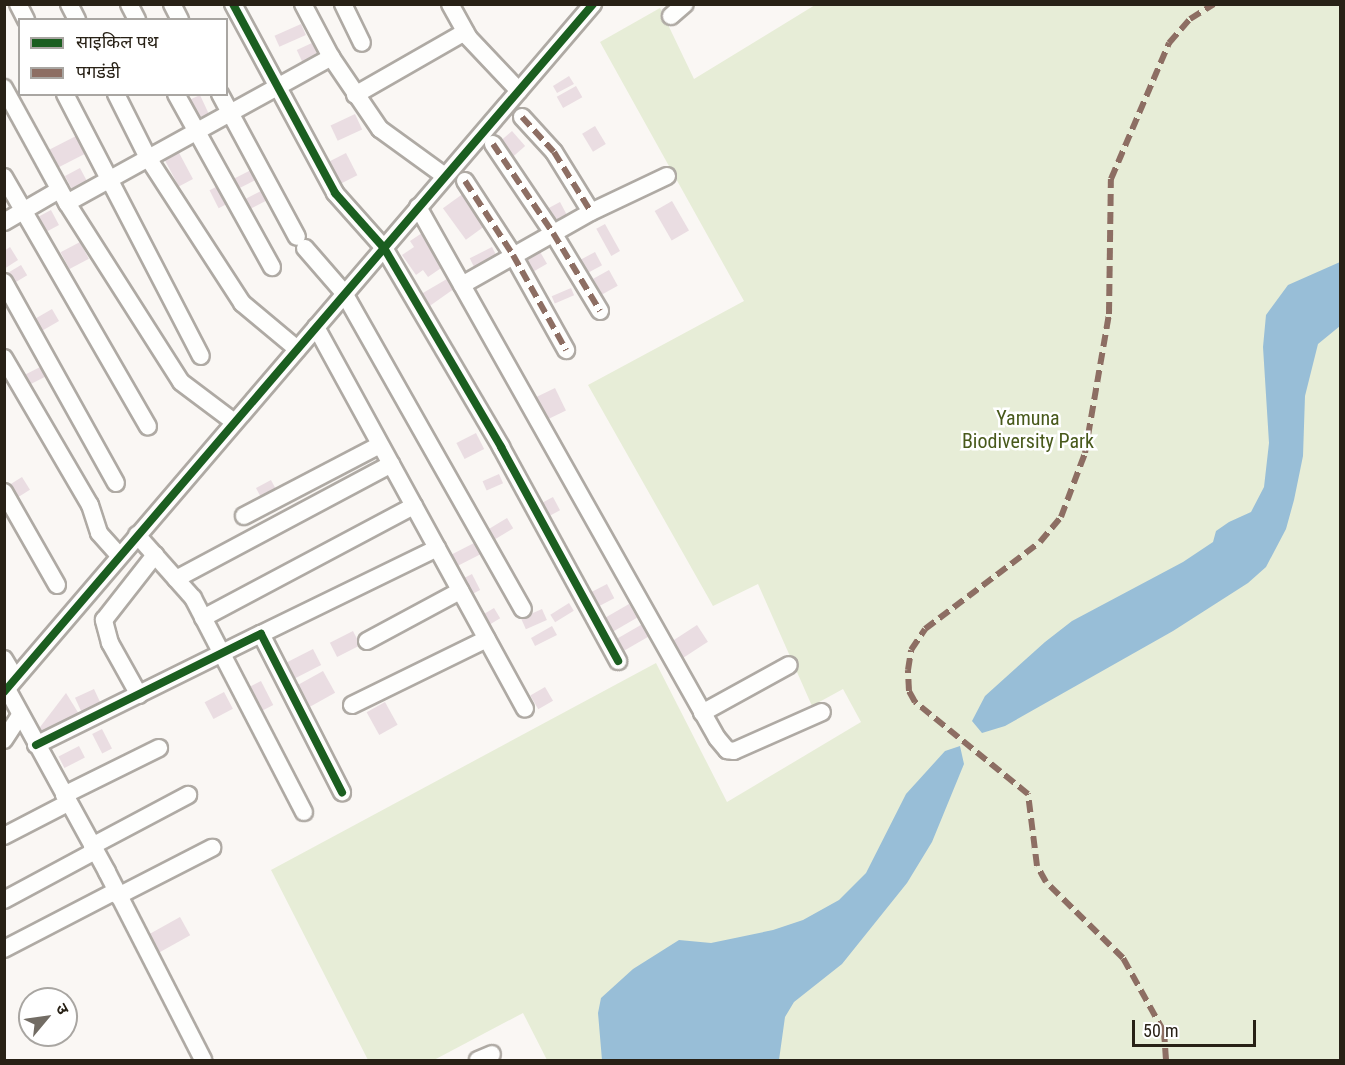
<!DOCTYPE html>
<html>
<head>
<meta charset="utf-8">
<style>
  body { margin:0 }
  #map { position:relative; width:1345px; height:1065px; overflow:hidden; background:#faf7f4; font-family:"Roboto Condensed","Noto Sans Devanagari",sans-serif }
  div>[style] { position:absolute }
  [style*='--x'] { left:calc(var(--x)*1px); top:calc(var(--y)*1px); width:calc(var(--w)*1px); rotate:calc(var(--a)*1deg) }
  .green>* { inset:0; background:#e7edd7 }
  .water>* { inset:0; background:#98bed7 }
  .building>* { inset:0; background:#eadde2; transform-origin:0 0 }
  .roads { filter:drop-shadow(2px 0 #afaaa4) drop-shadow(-2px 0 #afaaa4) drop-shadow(0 2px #afaaa4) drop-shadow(0 -2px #afaaa4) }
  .minor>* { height:16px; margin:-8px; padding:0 8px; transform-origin:8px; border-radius:8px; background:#fefefd }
  .quiet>* { height:6px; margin-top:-3px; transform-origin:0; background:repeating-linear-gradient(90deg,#8d6e63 0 12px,transparent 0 18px) }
  .cycleway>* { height:8px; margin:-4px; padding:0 4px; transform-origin:4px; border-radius:4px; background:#1b5e20 }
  span { translate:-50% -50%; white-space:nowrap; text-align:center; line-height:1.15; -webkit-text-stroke:5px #fff; paint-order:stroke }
  .park-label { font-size:20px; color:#48591b }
  .frame { position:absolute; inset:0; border:6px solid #282116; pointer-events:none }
  .legend { position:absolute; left:18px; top:18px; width:210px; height:78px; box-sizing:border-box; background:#fff; border:2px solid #a9a6a2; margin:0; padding:8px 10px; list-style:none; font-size:18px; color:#282116 }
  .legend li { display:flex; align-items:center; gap:12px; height:30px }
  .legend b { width:30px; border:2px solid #a9a6a2 }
  .north { position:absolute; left:18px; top:987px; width:60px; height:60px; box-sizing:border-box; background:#fff; border:2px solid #a9a6a2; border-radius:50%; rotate:61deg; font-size:16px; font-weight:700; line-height:24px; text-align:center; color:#282116 }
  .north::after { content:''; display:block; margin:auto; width:21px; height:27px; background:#726c64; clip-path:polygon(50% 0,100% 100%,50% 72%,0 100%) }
  .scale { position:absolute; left:1132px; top:1020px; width:124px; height:27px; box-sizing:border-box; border:3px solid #282116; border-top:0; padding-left:8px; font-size:18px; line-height:21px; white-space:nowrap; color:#282116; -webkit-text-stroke:4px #fff; paint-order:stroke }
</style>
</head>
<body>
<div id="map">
  <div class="green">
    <div style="clip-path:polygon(815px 5px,1340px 5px,1340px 1060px,547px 1060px,523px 1013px,434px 1060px,368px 1060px,271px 870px,656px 663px,727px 802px,861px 722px,843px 689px,812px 706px,758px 584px,713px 606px,588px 385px,744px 301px,600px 42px,660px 8px,694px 79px)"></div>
  </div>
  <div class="water">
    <div style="clip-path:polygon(1340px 262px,1340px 326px,1318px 344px,1305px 396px,1303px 456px,1294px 500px,1286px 529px,1266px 567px,1248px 583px,1173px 631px,1005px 726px,982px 733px,972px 721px,985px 696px,1045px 642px,1072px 621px,1183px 562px,1213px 542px,1216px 531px,1229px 522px,1251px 512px,1264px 487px,1269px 443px,1263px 347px,1266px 315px,1288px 285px)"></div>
    <div style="clip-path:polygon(960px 746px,964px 764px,932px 842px,907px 883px,842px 964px,794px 1002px,785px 1017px,779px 1060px,602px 1060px,598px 1013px,601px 998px,633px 969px,679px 940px,711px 943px,773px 930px,803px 920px,839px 900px,866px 873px,906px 794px,945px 751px)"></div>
  </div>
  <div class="building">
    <div style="left:301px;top:24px;width:12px;height:29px;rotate:66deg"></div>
    <div style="left:314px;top:42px;width:19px;height:19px;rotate:65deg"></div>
    <div style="clip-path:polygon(569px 76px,574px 84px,557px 93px,553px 86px)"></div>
    <div style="left:576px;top:86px;width:13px;height:22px;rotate:61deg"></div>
    <div style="left:200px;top:95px;width:21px;height:15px;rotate:65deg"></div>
    <div style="left:355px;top:114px;width:17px;height:27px;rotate:65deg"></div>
    <div style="left:595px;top:126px;width:21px;height:15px;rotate:59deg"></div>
    <div style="left:512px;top:131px;width:20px;height:18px;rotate:49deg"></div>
    <div style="left:76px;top:136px;width:20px;height:34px;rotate:63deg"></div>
    <div style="left:177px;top:149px;width:34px;height:16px;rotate:62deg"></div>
    <div style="left:346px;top:153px;width:25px;height:26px;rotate:63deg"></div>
    <div style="left:80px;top:168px;width:17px;height:17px;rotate:62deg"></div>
    <div style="left:251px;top:170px;width:11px;height:21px;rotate:63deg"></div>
    <div style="left:222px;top:184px;width:20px;height:14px;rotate:63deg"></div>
    <div style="left:263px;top:190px;width:11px;height:22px;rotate:63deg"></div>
    <div style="left:464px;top:193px;width:39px;height:26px;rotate:54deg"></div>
    <div style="left:672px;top:201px;width:34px;height:20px;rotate:60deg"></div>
    <div style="left:560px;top:202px;width:19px;height:18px;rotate:62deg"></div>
    <div style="left:51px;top:210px;width:17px;height:17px;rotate:62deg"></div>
    <div style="left:605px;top:224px;width:31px;height:10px;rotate:61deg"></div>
    <div style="clip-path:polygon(425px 231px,447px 264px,428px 277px,423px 270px,416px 275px,402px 255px,414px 247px,410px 241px)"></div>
    <div style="left:80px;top:242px;width:19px;height:22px;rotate:62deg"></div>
    <div style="clip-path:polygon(10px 247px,18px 260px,4px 269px,4px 251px)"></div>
    <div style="left:492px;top:247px;width:11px;height:25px;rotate:63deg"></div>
    <div style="left:539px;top:250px;width:16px;height:15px;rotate:60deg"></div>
    <div style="left:595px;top:252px;width:15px;height:18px;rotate:62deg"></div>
    <div style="left:21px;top:265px;width:12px;height:17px;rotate:59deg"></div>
    <div style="left:609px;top:270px;width:18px;height:18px;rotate:61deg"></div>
    <div style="clip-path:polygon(452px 276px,458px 286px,424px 310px,416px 297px)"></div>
    <div style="left:571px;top:288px;width:8px;height:21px;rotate:67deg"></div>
    <div style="left:52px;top:309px;width:14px;height:20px;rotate:60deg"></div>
    <div style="left:48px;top:363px;width:11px;height:32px;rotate:63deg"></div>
    <div style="left:555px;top:388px;width:25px;height:23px;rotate:64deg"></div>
    <div style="left:476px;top:433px;width:18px;height:22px;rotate:63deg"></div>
    <div style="left:499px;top:474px;width:10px;height:18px;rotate:66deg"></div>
    <div style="left:22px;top:477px;width:15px;height:17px;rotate:58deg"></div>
    <div style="left:271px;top:480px;width:15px;height:17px;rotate:62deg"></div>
    <div style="left:553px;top:497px;width:15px;height:18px;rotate:62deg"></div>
    <div style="left:507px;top:518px;width:12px;height:26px;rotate:59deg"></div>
    <div style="left:476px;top:542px;width:13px;height:34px;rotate:63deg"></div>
    <div style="left:472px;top:574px;width:18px;height:17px;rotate:63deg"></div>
    <div style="left:607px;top:584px;width:16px;height:19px;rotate:63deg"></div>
    <div style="left:569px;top:603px;width:9px;height:22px;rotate:58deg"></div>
    <div style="left:629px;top:604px;width:16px;height:32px;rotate:60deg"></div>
    <div style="left:494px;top:608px;width:12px;height:19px;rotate:59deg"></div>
    <div style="left:542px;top:609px;width:12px;height:23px;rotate:66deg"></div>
    <div style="left:646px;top:622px;width:14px;height:38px;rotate:60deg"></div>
    <div style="left:697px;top:625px;width:20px;height:38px;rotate:57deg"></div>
    <div style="clip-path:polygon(552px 626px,557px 635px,535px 646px,531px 638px)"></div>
    <div style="left:353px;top:631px;width:16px;height:26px;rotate:63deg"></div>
    <div style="left:313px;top:649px;width:18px;height:38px;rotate:63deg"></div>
    <div style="left:323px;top:671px;width:25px;height:36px;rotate:61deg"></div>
    <div style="left:261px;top:681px;width:27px;height:18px;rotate:63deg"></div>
    <div style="left:545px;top:687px;width:16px;height:17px;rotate:60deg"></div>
    <div style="left:94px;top:689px;width:21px;height:21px;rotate:65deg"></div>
    <div style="left:224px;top:692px;width:19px;height:22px;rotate:62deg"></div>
    <div style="clip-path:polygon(66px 693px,79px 714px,39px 741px,34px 735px)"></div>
    <div style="left:385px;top:702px;width:26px;height:21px;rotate:61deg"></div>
    <div style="left:102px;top:729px;width:22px;height:11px;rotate:63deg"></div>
    <div style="left:79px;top:746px;width:13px;height:23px;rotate:63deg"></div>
    <div style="left:180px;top:917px;width:21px;height:40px;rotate:61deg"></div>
  </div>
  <div class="roads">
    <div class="minor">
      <div style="--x:18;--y:4;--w:18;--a:63"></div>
      <div style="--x:69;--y:4;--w:18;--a:63"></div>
      <div style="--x:129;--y:4;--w:18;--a:63"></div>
      <div style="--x:172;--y:4;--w:18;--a:63"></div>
      <div style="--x:233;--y:4;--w:215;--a:61.6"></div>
      <div style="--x:335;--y:193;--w:74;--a:48.3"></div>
      <div style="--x:384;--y:248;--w:231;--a:59.5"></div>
      <div style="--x:501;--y:447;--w:244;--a:61.3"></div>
      <div style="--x:303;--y:4;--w:60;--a:62.2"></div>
      <div style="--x:331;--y:57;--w:87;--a:55.8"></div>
      <div style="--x:380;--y:129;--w:80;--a:35.9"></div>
      <div style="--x:343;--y:4;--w:43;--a:64"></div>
      <div style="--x:450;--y:4;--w:38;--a:61"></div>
      <div style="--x:468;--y:37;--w:74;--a:46.6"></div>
      <div style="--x:671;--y:16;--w:18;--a:-41"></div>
      <div style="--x:4;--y:88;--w:131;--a:61.3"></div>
      <div style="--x:67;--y:203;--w:212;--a:57.5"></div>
      <div style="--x:181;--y:382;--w:66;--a:37"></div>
      <div style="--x:65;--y:94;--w:295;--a:62.6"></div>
      <div style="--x:116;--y:94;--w:72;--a:63.4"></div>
      <div style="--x:148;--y:158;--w:173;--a:57"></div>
      <div style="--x:242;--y:303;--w:72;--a:39.9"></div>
      <div style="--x:176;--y:94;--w:198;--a:61"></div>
      <div style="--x:220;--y:94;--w:162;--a:61.7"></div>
      <div style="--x:355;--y:95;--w:127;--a:-29.8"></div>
      <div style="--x:522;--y:117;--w:47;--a:47.6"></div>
      <div style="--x:554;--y:152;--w:70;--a:58.3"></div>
      <div style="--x:493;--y:144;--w:107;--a:56"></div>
      <div style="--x:553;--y:233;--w:91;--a:58.9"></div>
      <div style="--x:4;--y:177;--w:288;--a:60"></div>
      <div style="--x:465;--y:181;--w:88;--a:57"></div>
      <div style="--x:513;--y:255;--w:109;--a:60.8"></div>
      <div style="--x:67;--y:203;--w:302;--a:-28.9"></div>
      <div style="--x:418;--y:207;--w:609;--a:60.62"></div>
      <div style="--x:717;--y:738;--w:16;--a:50"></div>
      <div style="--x:727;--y:750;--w:7;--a:8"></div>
      <div style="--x:734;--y:751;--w:96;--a:-23.9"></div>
      <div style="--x:4;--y:222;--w:64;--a:-30.2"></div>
      <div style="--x:305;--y:248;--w:60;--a:49.1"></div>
      <div style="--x:344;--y:293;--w:363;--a:60.5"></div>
      <div style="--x:4;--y:282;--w:230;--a:60.9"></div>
      <div style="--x:462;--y:285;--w:148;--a:-29.5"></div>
      <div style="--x:591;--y:212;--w:84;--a:-25.3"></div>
      <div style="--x:316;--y:327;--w:435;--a:61.3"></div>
      <div style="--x:4;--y:358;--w:170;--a:59.7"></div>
      <div style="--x:90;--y:505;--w:29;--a:72"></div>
      <div style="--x:99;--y:533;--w:30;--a:48"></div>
      <div style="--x:4;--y:492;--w:107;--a:60.3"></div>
      <div style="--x:244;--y:516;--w:153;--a:-27.6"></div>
      <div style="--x:137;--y:535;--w:84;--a:48.4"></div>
      <div style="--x:193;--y:598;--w:241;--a:62.6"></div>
      <div style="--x:176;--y:579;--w:244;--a:-28.1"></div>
      <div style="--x:203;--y:618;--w:239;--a:-28"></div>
      <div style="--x:261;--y:634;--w:196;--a:-26"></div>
      <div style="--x:367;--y:641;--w:106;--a:-28.3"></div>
      <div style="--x:4;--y:659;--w:21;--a:59"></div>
      <div style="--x:7;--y:689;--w:209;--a:61.3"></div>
      <div style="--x:107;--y:872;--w:211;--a:62.9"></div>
      <div style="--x:4;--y:692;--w:906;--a:-49.43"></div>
      <div style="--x:139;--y:695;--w:60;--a:-119.1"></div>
      <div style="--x:110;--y:643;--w:24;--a:-105"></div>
      <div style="--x:104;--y:620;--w:83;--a:-51.9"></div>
      <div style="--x:352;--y:705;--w:150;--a:-26.1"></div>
      <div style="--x:702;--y:713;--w:99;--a:-28.9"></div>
      <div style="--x:4;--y:740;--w:30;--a:-57"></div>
      <div style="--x:36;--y:745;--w:251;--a:-26.3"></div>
      <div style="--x:261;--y:634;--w:178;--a:62.9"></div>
      <div style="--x:64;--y:795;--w:106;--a:-26.3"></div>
      <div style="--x:4;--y:836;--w:72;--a:-27.3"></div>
      <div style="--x:92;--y:846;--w:109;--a:-28"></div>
      <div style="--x:118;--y:896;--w:106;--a:-27.1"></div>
      <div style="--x:4;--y:900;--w:103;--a:-28.3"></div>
      <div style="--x:4;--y:949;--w:126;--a:-27.4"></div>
      <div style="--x:478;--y:1060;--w:15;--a:-23"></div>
    </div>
  </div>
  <div class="quiet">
    <div style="--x:522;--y:117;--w:47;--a:47.6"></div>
    <div style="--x:554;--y:152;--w:70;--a:58.3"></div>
    <div style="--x:493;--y:144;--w:107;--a:56"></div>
    <div style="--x:553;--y:233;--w:91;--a:58.9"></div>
    <div style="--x:465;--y:181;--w:88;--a:57"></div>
    <div style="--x:513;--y:255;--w:109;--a:60.8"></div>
    <div style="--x:1166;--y:1060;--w:28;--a:-94"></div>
    <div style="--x:1164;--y:1032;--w:85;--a:-119"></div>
    <div style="--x:1123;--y:958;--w:108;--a:-135.4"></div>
    <div style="--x:1046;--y:882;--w:18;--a:-119"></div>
    <div style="--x:1037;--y:866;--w:73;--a:-97.1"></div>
    <div style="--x:1028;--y:794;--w:146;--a:-140.8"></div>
    <div style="--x:915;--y:702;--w:13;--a:-119"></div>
    <div style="--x:909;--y:691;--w:21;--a:-93"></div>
    <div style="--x:908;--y:670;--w:20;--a:-81"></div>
    <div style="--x:911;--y:650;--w:25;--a:-56"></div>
    <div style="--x:925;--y:629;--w:144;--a:-37.1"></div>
    <div style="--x:1040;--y:542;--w:33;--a:-50"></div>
    <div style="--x:1061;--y:517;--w:68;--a:-69.4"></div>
    <div style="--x:1085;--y:453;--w:141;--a:-80.2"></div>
    <div style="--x:1109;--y:314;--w:135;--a:-89.2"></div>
    <div style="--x:1111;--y:179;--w:148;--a:-66.9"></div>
    <div style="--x:1169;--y:43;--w:32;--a:-49"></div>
    <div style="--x:1190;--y:19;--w:28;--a:-32"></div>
  </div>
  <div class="cycleway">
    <div style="--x:233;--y:4;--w:215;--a:61.6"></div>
    <div style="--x:335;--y:193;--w:74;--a:48.3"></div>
    <div style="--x:384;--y:248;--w:231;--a:59.5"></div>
    <div style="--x:501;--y:447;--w:244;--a:61.3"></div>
    <div style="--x:4;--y:692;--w:906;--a:-49.43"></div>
    <div style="--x:36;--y:745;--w:251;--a:-26.3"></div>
    <div style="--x:261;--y:634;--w:178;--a:62.9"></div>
  </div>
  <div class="park-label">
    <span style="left:1028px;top:430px">Yamuna<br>Biodiversity Park</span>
  </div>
  <div class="frame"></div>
  <ul class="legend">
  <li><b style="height:8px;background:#1b5e20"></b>साइकिल पथ</li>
  <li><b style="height:8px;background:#8d6e63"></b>पगडंडी</li>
  </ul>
  <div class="north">उ</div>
  <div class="scale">50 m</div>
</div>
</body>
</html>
